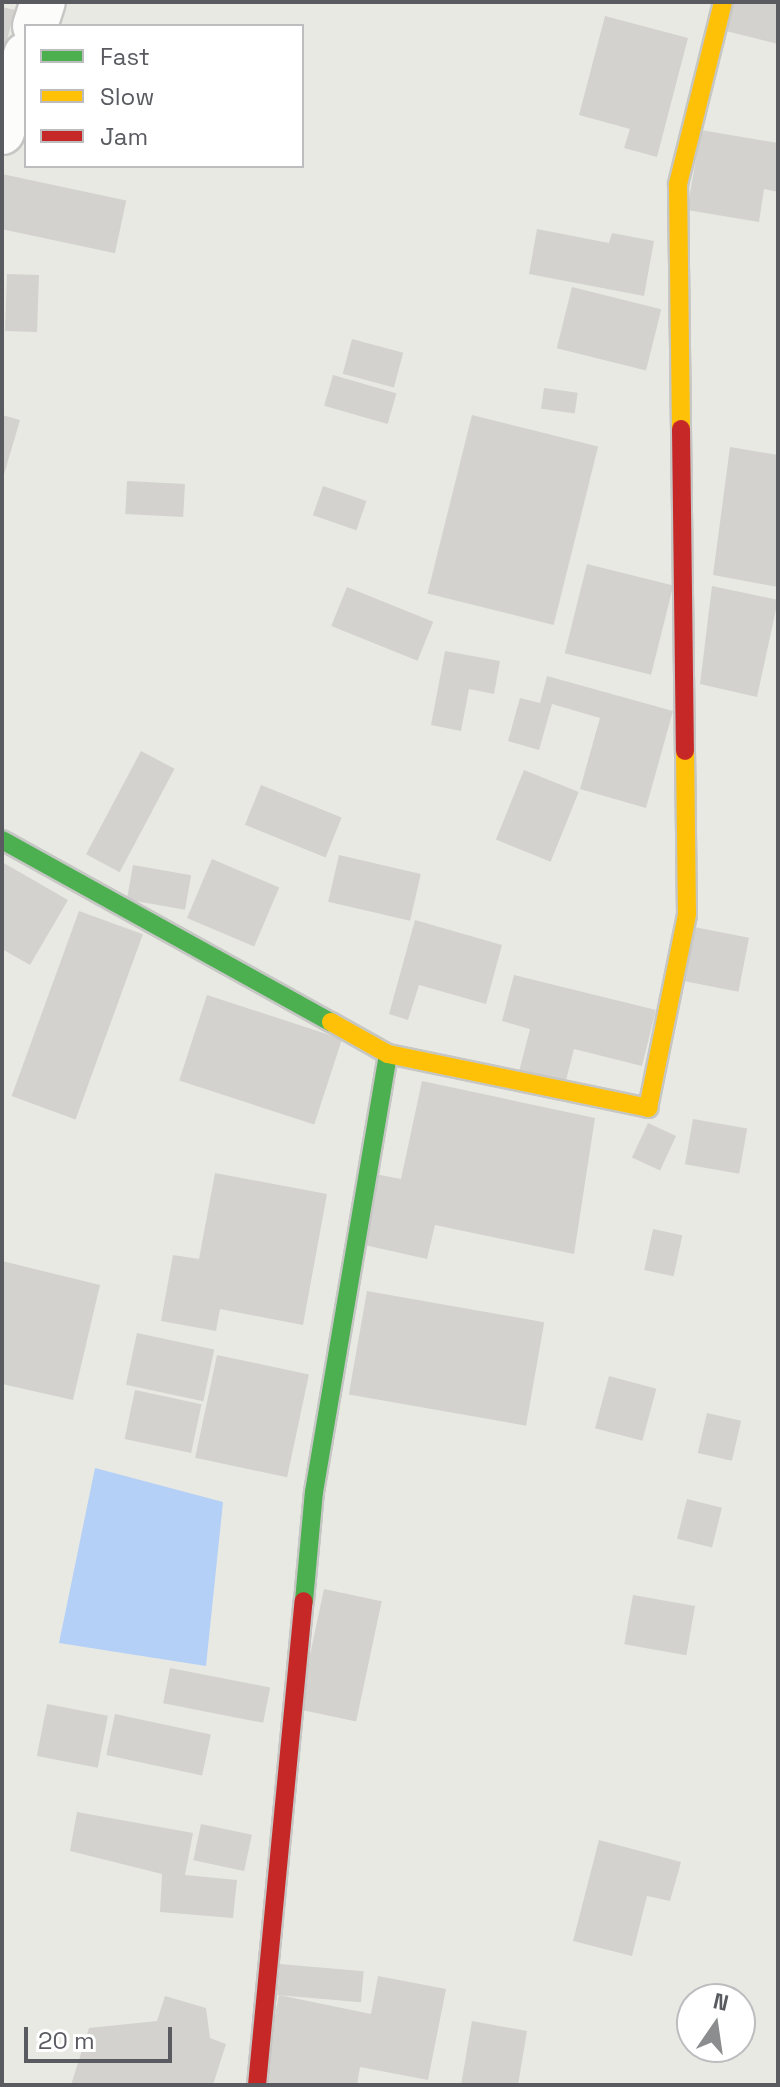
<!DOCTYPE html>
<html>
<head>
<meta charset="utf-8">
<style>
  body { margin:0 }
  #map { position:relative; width:780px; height:2087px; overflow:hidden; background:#e9e9e3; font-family:"Space Grotesk",sans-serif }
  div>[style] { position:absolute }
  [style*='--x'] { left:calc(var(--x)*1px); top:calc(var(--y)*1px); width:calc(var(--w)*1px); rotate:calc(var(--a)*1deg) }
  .water>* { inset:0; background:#b4d0f6 }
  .building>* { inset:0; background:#d3d2ce; transform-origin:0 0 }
  .roads { filter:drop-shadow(2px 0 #c6c7c5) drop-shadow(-2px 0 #c6c7c5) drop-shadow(0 2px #c6c7c5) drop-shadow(0 -2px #c6c7c5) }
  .street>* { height:44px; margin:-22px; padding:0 22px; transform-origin:22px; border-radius:22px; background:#fcfcfb }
  .fast>* { height:18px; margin:-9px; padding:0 9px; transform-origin:9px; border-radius:9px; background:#4caf50 }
  .slow>* { height:18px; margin:-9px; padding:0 9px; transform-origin:9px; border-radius:9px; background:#ffc107 }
  .jam>* { height:18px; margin:-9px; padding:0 9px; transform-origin:9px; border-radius:9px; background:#c62828 }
  span { translate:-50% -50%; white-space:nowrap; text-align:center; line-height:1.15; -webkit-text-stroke:6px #fff; paint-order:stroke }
  .frame { position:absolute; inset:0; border:4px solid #595b61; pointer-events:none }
  .legend { position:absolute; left:24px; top:24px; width:280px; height:144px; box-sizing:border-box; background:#fff; border:2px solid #bdbdc0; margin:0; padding:10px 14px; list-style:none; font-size:24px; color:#595b61 }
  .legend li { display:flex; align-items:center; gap:16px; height:40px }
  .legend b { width:40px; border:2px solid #bdbdc0 }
  .north { position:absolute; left:676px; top:1983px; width:80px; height:80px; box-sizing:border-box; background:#fff; border:2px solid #bdbdc0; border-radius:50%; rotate:13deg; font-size:22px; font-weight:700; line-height:32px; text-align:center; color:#595b61 }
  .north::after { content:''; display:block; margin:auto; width:28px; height:36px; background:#8b8d8e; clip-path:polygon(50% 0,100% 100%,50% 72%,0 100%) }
  .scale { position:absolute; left:24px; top:2027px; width:148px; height:36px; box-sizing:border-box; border:4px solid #595b61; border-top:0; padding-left:10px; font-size:24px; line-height:28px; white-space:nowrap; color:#595b61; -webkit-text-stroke:6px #fff; paint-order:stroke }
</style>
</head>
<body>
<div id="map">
  <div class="water">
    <div style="clip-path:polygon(95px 1468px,223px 1502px,206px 1666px,59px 1643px)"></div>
  </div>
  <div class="building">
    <div style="clip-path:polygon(729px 2px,778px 2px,778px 44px,722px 30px)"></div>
    <div style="clip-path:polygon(2px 7px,15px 10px,3px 55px,2px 55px)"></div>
    <div style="clip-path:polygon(605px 16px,688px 38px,657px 157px,624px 148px,630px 129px,579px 115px)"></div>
    <div style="clip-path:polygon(701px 130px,778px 143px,778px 192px,764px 189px,759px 222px,687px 210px)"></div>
    <div style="left:2px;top:174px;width:127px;height:54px;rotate:12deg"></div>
    <div style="clip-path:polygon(537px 229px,609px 243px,612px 233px,654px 241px,644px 296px,529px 274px)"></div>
    <div style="left:7px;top:274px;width:32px;height:57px;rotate:2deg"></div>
    <div style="left:572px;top:287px;width:92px;height:63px;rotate:14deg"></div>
    <div style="left:352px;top:339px;width:53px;height:36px;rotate:15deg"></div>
    <div style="left:333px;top:375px;width:66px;height:32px;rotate:16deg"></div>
    <div style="left:544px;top:388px;width:34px;height:21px;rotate:8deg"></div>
    <div style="clip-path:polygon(2px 415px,20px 420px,3px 478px,2px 478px)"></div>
    <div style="left:472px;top:415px;width:130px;height:184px;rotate:14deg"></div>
    <div style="clip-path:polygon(730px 447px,778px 455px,778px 587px,713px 575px)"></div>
    <div style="left:127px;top:481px;width:58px;height:33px;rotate:3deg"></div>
    <div style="left:323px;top:486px;width:46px;height:31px;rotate:19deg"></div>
    <div style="left:587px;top:564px;width:89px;height:92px;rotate:14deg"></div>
    <div style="clip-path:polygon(712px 586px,778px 600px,757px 697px,700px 684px)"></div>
    <div style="left:347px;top:587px;width:93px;height:42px;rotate:22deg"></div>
    <div style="clip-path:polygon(445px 651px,500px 661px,494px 694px,469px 689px,461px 731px,431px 725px)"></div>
    <div style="clip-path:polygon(547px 676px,673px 711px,646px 808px,580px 789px,600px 718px,552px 704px,539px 750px,508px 741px,520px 698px,540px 703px)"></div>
    <div style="left:141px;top:751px;width:38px;height:117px;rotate:28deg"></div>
    <div style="left:524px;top:770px;width:59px;height:75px;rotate:22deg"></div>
    <div style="left:261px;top:785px;width:87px;height:43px;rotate:22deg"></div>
    <div style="left:339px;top:855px;width:84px;height:48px;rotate:13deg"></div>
    <div style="left:212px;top:859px;width:73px;height:64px;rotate:23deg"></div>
    <div style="clip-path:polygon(2px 862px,68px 900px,30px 965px,2px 949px)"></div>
    <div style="left:133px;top:865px;width:59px;height:35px;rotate:10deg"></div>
    <div style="left:79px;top:911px;width:68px;height:197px;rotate:20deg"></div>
    <div style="clip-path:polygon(415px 920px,502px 945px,486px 1004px,419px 985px,408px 1020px,389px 1014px)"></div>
    <div style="left:694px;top:927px;width:56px;height:55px;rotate:11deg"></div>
    <div style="clip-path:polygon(514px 975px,656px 1010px,642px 1066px,574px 1049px,565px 1084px,519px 1072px,530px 1029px,502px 1021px)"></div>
    <div style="left:207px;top:995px;width:142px;height:90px;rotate:18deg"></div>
    <div style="clip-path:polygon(422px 1081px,595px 1118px,574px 1254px,435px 1225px,427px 1259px,360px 1244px,375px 1174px,401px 1179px)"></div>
    <div style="left:693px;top:1119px;width:55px;height:46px;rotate:10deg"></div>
    <div style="left:648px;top:1123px;width:31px;height:38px;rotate:25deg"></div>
    <div style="clip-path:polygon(215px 1173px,327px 1194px,303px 1325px,220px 1309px,216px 1331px,161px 1321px,173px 1255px,199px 1259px)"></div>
    <div style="left:653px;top:1229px;width:30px;height:42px;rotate:12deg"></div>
    <div style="clip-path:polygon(2px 1261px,100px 1285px,73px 1400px,2px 1384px)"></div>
    <div style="left:367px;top:1291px;width:180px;height:105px;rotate:10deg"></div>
    <div style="left:137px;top:1333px;width:79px;height:53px;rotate:12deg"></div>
    <div style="left:217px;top:1355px;width:94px;height:105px;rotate:12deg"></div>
    <div style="left:609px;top:1376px;width:49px;height:54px;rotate:15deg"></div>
    <div style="left:135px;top:1390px;width:68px;height:50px;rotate:12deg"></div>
    <div style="left:707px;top:1413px;width:35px;height:41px;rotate:13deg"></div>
    <div style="left:687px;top:1499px;width:36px;height:41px;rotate:14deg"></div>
    <div style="left:324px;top:1589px;width:59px;height:123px;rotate:12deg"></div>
    <div style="left:633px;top:1595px;width:63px;height:50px;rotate:10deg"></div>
    <div style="left:170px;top:1668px;width:102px;height:36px;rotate:11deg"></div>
    <div style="left:47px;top:1704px;width:62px;height:53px;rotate:11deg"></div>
    <div style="left:115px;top:1714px;width:98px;height:42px;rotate:12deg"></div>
    <div style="clip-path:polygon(77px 1812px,193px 1833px,185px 1875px,237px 1880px,233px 1918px,160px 1912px,162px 1874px,70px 1851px)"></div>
    <div style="left:201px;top:1824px;width:52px;height:37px;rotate:12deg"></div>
    <div style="clip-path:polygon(599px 1840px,681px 1862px,670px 1901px,647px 1896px,632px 1956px,573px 1941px)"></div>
    <div style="left:280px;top:1964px;width:84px;height:31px;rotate:5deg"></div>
    <div style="clip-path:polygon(378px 1976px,446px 1989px,428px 2080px,360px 2067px,357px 2085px,261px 2085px,279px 1995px,371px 2014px)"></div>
    <div style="clip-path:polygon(165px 1996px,206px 2008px,210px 2038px,226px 2044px,213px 2085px,71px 2085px,89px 2028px,157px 2021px)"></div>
    <div style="clip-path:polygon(472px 2021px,527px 2031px,518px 2085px,461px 2085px)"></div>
  </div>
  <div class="roads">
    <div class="street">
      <div style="--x:35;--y:26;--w:25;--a:-72"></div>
      <div style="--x:2;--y:132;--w:81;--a:-72.7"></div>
    </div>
    <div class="fast">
      <div style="--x:2;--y:840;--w:376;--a:29"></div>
      <div style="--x:304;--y:1601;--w:109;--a:-84.8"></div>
      <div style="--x:314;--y:1492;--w:444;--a:-80.4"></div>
    </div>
    <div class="slow">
      <div style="--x:681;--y:429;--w:245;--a:-90.7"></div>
      <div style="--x:678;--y:184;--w:187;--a:-76.1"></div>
      <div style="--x:331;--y:1022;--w:65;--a:29.3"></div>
      <div style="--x:388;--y:1054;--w:266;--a:11.7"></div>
      <div style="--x:648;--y:1108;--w:198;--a:-78.6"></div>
      <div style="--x:687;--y:914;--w:163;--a:-90.7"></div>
    </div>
    <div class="jam">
      <div style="--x:681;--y:429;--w:322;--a:89.3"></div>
      <div style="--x:257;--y:2085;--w:486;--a:-84.5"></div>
    </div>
  </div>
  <div class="frame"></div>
  <ul class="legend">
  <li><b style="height:10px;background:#4caf50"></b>Fast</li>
  <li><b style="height:10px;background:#ffc107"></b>Slow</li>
  <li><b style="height:10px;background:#c62828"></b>Jam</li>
  </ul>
  <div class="north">N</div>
  <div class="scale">20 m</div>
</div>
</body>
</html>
